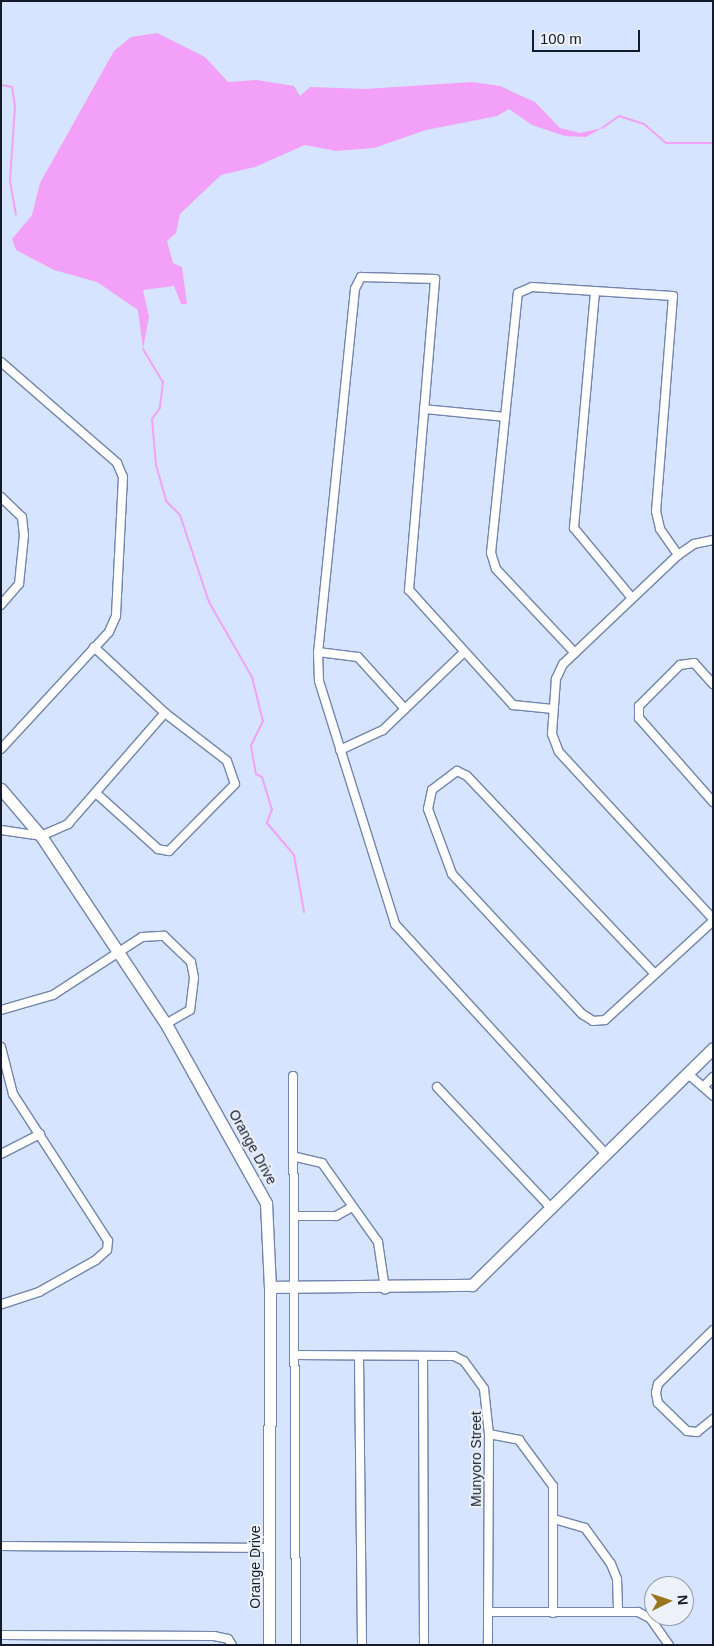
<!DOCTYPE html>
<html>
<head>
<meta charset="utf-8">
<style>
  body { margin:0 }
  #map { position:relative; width:714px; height:1646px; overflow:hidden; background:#d7e4ff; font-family:Helvetica,sans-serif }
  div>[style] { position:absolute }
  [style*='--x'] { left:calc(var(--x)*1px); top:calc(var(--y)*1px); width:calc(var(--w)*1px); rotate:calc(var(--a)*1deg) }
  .water>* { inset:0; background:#f3a0f8 }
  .stream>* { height:2px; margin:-1px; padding:0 1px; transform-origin:1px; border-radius:1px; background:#f3a0f8 }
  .roads { filter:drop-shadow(1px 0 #7285ad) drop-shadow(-1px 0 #7285ad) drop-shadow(0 1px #7285ad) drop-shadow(0 -1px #7285ad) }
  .street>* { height:8px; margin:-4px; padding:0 4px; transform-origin:4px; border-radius:4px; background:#fff }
  .secondary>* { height:11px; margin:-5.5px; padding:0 5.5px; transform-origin:5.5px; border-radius:5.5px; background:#fff }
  span { translate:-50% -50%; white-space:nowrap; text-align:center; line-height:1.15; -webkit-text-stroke:4px #ecf1fa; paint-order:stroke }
  .street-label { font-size:14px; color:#131a2a }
  .frame { position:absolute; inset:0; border:2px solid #131a2a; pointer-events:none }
  .north { position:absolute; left:644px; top:1576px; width:50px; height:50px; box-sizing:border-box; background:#ecf1fa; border:1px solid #959ba7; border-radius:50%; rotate:86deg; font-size:14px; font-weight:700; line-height:20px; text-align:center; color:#131a2a }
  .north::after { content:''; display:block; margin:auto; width:18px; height:22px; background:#99751f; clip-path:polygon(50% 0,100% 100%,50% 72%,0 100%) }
  .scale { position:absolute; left:532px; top:30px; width:108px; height:22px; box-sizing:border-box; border:2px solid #131a2a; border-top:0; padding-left:6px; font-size:15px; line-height:18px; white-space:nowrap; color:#131a2a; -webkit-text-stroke:4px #ecf1fa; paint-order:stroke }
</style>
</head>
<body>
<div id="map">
  <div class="water">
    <div style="clip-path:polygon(157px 33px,205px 57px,228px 82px,257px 80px,294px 86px,300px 96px,310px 87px,365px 89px,472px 82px,500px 86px,535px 102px,560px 128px,580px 133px,602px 128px,586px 137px,565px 136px,532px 125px,509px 109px,497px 116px,426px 130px,374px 148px,336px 151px,305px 145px,255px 167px,221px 175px,180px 214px,176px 233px,167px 241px,173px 263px,182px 267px,187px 304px,181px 304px,174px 286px,143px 290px,149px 317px,143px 349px,138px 310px,97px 282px,54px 270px,16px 250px,12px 239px,32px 215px,40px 183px,114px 51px,131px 37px)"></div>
  </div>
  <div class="stream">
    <div style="--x:1;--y:85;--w:11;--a:10"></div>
    <div style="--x:12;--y:87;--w:19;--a:81"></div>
    <div style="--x:15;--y:106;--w:75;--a:93.8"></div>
    <div style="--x:10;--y:181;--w:34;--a:80"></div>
    <div style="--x:602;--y:128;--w:21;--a:-35"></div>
    <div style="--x:619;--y:116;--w:26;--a:18"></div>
    <div style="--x:644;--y:124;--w:29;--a:41"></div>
    <div style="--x:666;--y:143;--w:47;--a:0"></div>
    <div style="--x:143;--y:349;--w:39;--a:59"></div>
    <div style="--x:163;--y:382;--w:26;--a:97"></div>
    <div style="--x:160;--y:408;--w:14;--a:126"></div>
    <div style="--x:152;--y:419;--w:46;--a:85"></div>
    <div style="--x:156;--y:465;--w:37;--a:74"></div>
    <div style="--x:166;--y:501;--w:20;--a:45"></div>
    <div style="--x:180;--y:515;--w:92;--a:71.6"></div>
    <div style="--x:209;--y:602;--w:86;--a:60.2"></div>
    <div style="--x:252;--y:677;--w:45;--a:76"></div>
    <div style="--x:263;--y:721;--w:28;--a:116"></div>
    <div style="--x:251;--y:746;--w:28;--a:80"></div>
    <div style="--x:256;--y:774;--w:7;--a:27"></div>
    <div style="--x:262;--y:777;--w:34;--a:73"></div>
    <div style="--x:272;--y:809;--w:15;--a:110"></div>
    <div style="--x:267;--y:823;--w:42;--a:49.8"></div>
    <div style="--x:294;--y:855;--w:58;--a:80"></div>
  </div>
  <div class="roads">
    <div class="street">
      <div style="--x:595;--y:292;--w:237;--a:95.1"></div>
      <div style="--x:574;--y:528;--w:91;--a:50.4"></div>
      <div style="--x:1;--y:362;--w:154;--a:41"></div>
      <div style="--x:117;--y:463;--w:15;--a:67"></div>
      <div style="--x:123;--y:477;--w:139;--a:92.9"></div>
      <div style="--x:116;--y:616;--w:17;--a:114"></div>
      <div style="--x:109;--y:632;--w:159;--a:132.7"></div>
      <div style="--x:424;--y:409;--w:81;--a:5.6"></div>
      <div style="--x:1;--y:497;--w:29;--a:44"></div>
      <div style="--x:22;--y:517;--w:18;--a:84"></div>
      <div style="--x:24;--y:535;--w:49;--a:95.8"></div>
      <div style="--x:19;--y:584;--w:28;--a:131"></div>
      <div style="--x:713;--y:540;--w:19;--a:168"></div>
      <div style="--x:694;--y:544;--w:19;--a:145"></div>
      <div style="--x:678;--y:555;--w:158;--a:136.5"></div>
      <div style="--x:563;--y:664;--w:17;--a:115"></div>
      <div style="--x:556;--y:679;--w:55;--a:94.2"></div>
      <div style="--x:552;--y:734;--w:19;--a:69"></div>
      <div style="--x:559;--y:752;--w:227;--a:47.3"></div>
      <div style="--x:94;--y:647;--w:97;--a:42.9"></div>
      <div style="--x:165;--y:713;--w:78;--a:37.7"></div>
      <div style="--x:227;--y:761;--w:24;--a:71"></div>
      <div style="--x:235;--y:784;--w:94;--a:134.6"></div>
      <div style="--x:169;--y:851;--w:11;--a:-170"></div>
      <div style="--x:158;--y:849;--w:81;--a:-138"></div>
      <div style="--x:318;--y:652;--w:40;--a:7.1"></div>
      <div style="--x:358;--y:657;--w:70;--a:47.9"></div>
      <div style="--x:575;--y:653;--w:115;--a:-133.2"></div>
      <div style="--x:496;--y:569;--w:17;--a:-107"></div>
      <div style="--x:491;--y:553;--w:261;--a:-84.1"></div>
      <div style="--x:518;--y:293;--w:15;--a:-23"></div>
      <div style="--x:532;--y:287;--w:141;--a:3.7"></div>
      <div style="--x:673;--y:296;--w:216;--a:94.5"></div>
      <div style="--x:656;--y:511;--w:18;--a:77"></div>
      <div style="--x:660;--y:529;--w:32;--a:55"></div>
      <div style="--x:713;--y:684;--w:28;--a:-132"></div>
      <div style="--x:694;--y:663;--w:14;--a:172"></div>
      <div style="--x:680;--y:665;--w:58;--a:135"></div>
      <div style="--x:639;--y:706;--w:12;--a:90"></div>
      <div style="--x:639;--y:718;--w:112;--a:48.6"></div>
      <div style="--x:553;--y:709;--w:40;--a:-174.3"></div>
      <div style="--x:513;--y:705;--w:155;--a:-132.1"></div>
      <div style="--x:409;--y:590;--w:312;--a:-85.2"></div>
      <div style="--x:435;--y:279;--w:74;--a:-178.5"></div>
      <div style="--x:361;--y:277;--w:13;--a:117"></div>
      <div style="--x:355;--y:289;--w:365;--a:95.8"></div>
      <div style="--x:318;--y:652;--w:29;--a:88"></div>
      <div style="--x:319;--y:681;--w:255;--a:72.6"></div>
      <div style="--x:395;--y:924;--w:312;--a:47.5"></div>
      <div style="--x:340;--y:750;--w:47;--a:-24.9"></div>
      <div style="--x:383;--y:730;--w:111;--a:-43.9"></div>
      <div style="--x:1;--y:830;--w:40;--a:8.5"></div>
      <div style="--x:41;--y:836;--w:30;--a:-24"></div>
      <div style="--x:68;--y:824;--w:147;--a:-48.9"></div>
      <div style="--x:654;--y:973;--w:272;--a:-133.5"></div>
      <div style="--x:467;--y:776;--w:11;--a:-153"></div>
      <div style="--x:457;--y:771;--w:31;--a:143"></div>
      <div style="--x:432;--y:790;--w:19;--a:102"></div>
      <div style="--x:428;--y:809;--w:69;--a:69.7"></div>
      <div style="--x:452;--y:874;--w:191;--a:47.1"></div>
      <div style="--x:582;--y:1014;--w:13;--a:32"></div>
      <div style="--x:593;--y:1021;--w:12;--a:-5"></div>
      <div style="--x:605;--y:1020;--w:147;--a:-42.5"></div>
      <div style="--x:1;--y:1010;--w:54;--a:-16.1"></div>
      <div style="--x:53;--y:995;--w:106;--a:-33.1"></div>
      <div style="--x:142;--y:937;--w:22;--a:-3"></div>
      <div style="--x:164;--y:936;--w:37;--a:44"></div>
      <div style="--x:191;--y:962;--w:16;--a:79"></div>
      <div style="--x:194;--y:978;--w:32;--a:97"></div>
      <div style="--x:190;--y:1010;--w:28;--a:150"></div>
      <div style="--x:1;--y:1047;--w:49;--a:75.7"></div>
      <div style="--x:13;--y:1094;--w:175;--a:57.1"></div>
      <div style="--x:108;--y:1241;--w:9;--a:96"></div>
      <div style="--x:107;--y:1250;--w:15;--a:138"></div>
      <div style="--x:96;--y:1260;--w:65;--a:150.7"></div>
      <div style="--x:39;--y:1292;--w:40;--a:162"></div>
      <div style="--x:687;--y:1073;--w:35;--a:41"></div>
      <div style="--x:293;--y:1076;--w:569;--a:89.7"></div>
      <div style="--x:437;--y:1087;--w:168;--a:46.7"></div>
      <div style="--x:703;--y:1087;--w:14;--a:-45"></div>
      <div style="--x:1;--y:1154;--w:44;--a:-27.1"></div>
      <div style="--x:296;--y:1157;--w:27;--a:13"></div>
      <div style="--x:322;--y:1163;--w:97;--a:54.7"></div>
      <div style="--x:378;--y:1242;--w:48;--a:81.5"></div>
      <div style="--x:295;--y:1216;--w:41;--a:0"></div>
      <div style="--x:336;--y:1216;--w:18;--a:-29"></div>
      <div style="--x:713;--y:1330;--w:77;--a:135.5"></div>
      <div style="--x:658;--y:1384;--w:9;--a:103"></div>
      <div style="--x:656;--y:1393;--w:10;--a:79"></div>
      <div style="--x:658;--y:1403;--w:40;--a:44"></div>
      <div style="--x:687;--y:1431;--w:10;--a:6"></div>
      <div style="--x:697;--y:1432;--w:21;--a:-39"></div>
      <div style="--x:296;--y:1355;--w:158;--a:0.4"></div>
      <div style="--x:454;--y:1356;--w:11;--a:27"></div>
      <div style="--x:464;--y:1361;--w:34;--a:54"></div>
      <div style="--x:484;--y:1389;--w:45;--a:83.7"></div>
      <div style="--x:489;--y:1434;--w:211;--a:90.3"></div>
      <div style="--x:423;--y:1356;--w:289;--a:89.8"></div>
      <div style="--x:359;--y:1357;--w:288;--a:89.4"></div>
      <div style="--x:489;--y:1434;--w:31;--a:11"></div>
      <div style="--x:519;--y:1440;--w:57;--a:53.5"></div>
      <div style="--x:553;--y:1486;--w:127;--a:90"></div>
      <div style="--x:554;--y:1519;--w:32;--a:16"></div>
      <div style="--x:585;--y:1528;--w:44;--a:54.2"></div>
      <div style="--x:611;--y:1564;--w:16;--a:68"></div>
      <div style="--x:617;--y:1579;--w:32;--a:88"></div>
      <div style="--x:1;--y:1546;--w:269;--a:0.4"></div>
      <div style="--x:488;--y:1612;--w:150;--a:0"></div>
      <div style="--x:638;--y:1612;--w:13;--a:27"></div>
      <div style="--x:650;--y:1618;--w:33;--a:55"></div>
      <div style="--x:1;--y:1635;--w:213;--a:0.3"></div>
      <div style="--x:214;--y:1636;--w:14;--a:12"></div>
      <div style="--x:228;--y:1639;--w:7;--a:56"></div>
    </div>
    <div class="secondary">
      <div style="--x:1;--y:789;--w:62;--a:49.6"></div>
      <div style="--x:41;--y:836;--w:226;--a:56.4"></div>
      <div style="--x:166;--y:1024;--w:205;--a:60.8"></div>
      <div style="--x:266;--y:1203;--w:84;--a:87.3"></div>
      <div style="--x:270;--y:1287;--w:358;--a:90.2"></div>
      <div style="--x:270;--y:1287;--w:202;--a:-0.6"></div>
      <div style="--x:472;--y:1285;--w:338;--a:-44.5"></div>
    </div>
  </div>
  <div class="street-label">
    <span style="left:253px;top:1147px;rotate:61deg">Orange Drive</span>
    <span style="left:476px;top:1459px;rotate:-90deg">Munyoro Street</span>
    <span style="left:255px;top:1567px;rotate:-90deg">Orange Drive</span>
  </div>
  <div class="frame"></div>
  <div class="north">N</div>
  <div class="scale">100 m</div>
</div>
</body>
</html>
